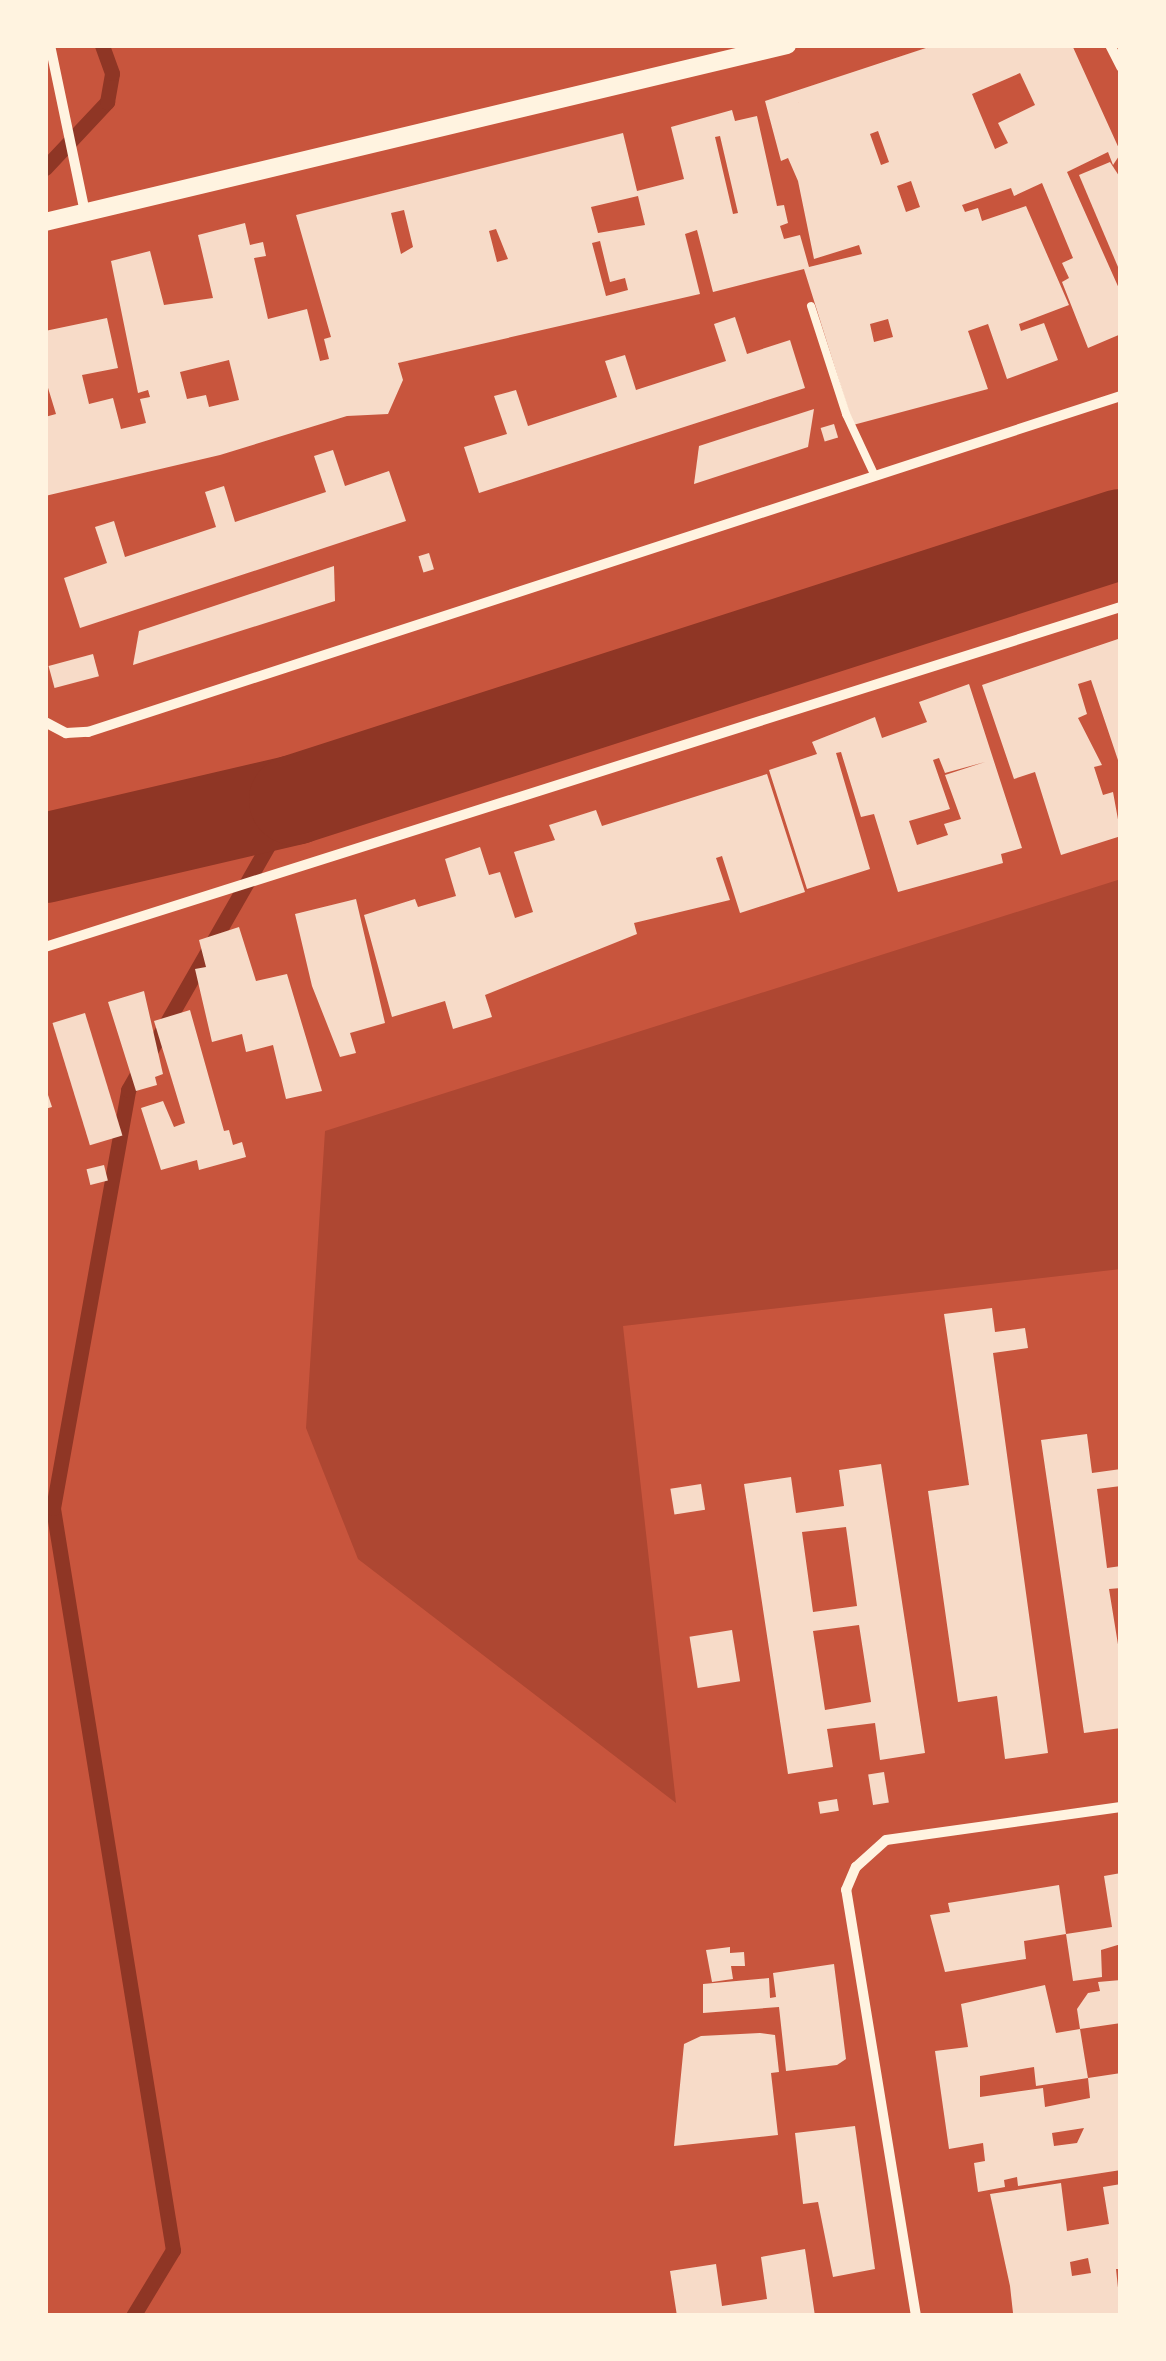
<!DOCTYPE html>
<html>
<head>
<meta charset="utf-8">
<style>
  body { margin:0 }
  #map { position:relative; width:1166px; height:2361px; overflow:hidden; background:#c8553d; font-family:"PT Sans Narrow",sans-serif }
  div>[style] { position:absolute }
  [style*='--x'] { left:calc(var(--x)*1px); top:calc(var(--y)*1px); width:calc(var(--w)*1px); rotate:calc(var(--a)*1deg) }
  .green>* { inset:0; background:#ae4732 }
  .stream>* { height:15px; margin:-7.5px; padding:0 7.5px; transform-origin:7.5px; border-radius:7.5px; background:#8f3625 }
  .river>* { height:90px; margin:-45px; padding:0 45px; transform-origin:45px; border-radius:45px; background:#8f3625 }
  .building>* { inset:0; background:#f7dbc8; transform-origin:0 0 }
  .service>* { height:8px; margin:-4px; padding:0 4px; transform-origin:4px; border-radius:4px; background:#fff3e0 }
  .minor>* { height:10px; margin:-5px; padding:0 5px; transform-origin:5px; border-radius:5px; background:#fff3e0 }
  .tertiary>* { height:18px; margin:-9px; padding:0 9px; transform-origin:9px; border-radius:9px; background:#fff3e0 }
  span { translate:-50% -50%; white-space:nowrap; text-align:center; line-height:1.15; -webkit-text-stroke:8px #fff3e0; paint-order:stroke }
  .frame { position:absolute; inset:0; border:48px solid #fff3e0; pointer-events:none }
</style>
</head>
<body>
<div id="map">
  <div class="green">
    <div style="clip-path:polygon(1121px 879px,1121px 1269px,623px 1326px,676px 1803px,358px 1559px,306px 1428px,325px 1131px)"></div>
  </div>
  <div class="stream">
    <div style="--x:45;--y:168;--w:91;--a:-46.8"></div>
    <div style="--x:107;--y:102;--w:29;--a:-80"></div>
    <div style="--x:112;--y:73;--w:30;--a:-110"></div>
    <div style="--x:133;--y:2316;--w:77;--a:-58.8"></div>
    <div style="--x:173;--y:2250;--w:752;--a:-99.19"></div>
    <div style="--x:53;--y:1508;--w:425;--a:-79.8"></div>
    <div style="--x:128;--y:1090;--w:334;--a:-60.2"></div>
  </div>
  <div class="river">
    <div style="--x:45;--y:858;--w:256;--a:-13.1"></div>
    <div style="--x:294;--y:800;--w:869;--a:-17.83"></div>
  </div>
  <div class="building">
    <div style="clip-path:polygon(evenodd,935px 45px,1072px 45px,1121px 153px,1113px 165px,1108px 152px,1067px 172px,1121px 293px,1121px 334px,1088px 348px,1062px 282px,1069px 278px,1062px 263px,1073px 258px,1042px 183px,1014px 196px,1011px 188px,962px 205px,965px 212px,978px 208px,982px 221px,1026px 206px,1069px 305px,1019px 324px,1021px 331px,1044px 323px,1058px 360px,1007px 379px,988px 324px,968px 331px,988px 389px,853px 425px,804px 269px,713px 292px,697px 230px,685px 234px,700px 294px,398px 363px,403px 380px,388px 414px,347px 416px,220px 455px,45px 496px,45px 417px,56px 414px,45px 378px,45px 331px,107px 318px,118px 368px,82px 375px,89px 404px,113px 398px,121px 429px,146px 423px,140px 399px,150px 397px,148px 390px,138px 393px,111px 261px,150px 251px,164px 305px,213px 298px,198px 235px,245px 223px,250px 245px,263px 242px,266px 256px,254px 258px,268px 319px,307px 309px,320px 361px,329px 359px,324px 339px,331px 337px,296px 215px,623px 133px,637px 191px,684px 179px,671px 127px,732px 110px,735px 121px,757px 116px,777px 206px,784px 205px,788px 223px,780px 226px,784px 239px,800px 235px,809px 267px,862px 254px,859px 245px,814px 259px,798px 181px,788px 158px,781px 161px,765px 101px,935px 45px,1020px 73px,1035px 105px,998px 123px,1008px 143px,995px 149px,972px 94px,1020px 73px,935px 45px,878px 131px,889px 162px,881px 165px,870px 134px,878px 131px,935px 45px,720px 136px,738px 213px,733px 214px,715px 137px,720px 136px,935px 45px,911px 181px,920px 207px,906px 212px,897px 186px,911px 181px,935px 45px,638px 196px,645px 225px,598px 233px,591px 207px,638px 196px,935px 45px,404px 210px,413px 247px,401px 254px,391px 213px,404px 210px,935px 45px,496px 229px,508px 259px,497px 262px,489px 231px,496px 229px,935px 45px,600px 241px,610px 282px,625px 278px,628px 290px,606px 296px,592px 243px,600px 241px,935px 45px,888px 319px,893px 337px,874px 342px,870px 324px,888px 319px,935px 45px,229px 360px,239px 400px,209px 407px,206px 395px,187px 399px,180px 372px,229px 360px)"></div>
    <div style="clip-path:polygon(1110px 162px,1121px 179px,1121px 274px,1079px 175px)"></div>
    <div style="clip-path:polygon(735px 317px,747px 354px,790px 340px,805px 388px,479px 493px,464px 447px,507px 434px,494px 396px,516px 390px,528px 426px,617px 397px,605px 361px,625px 355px,636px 390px,726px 361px,714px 324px)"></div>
    <div style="clip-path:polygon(814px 409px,808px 447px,694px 484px,699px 446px)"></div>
    <div style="left:834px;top:424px;width:14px;height:14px;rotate:73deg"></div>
    <div style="clip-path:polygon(333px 450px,345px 486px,389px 471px,406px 521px,80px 628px,64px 578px,107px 563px,95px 527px,114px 521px,125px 557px,216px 527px,205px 492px,224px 486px,235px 522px,326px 492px,314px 456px)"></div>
    <div style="left:429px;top:553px;width:17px;height:11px;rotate:73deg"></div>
    <div style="clip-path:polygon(334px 566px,335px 601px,133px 665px,139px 631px)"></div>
    <div style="clip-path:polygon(1121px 638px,1121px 769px,1091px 680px,1078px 684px,1087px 714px,1078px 718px,1102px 765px,1094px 767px,1103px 795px,1113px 792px,1121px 836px,1061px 855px,1035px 772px,1014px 779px,982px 685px)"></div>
    <div style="left:93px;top:654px;width:23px;height:46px;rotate:75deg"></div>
    <div style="clip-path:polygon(evenodd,969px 684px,1022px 848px,1001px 854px,1003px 863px,898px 892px,874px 814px,861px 817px,841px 752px,836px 753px,870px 869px,807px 889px,769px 770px,817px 754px,812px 742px,875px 717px,882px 738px,927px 722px,919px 702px,969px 684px,939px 758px,945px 773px,985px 762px,945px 775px,961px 819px,944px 824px,948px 835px,917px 845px,909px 821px,950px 809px,933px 760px,939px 758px)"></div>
    <div style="clip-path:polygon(767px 774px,805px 892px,740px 913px,722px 856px,716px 858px,730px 900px,634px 923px,637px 934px,485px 995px,492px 1017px,453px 1029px,445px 1001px,392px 1017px,364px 915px,415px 899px,418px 907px,456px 896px,445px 859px,480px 847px,489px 875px,500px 872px,515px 918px,533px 912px,514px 852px,555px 840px,549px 825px,596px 810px,602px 826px)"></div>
    <div style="clip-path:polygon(356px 899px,385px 1023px,350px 1033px,356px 1053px,340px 1057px,312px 986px,295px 914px)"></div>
    <div style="clip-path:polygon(239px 927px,256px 981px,287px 974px,322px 1091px,286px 1099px,273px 1045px,246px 1052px,242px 1034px,212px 1042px,195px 969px,206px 967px,199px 940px)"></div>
    <div style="clip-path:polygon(144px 991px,163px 1074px,155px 1077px,157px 1085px,136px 1091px,108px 1002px)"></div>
    <div style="clip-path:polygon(190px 1010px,224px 1131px,229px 1130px,233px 1145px,242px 1142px,246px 1157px,199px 1170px,197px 1160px,161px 1170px,141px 1108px,163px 1101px,174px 1127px,185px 1123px,154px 1021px)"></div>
    <div style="left:85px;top:1013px;width:128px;height:34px;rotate:73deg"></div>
    <div style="clip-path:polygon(45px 1086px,52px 1107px,45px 1109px)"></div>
    <div style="left:104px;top:1165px;width:16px;height:18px;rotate:76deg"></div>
    <div style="clip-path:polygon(992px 1308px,995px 1332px,1025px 1328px,1028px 1348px,993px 1353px,1048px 1753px,1005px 1759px,997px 1696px,958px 1702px,928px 1491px,969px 1485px,944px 1314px)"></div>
    <div style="clip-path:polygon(1087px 1434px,1092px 1473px,1121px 1469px,1121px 1486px,1097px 1489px,1107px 1568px,1121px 1566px,1121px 1588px,1109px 1589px,1121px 1663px,1121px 1728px,1084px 1733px,1041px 1440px)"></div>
    <div style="clip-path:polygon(evenodd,881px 1464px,925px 1753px,880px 1760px,875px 1723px,827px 1729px,833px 1767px,788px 1774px,744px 1484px,791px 1477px,796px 1513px,844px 1506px,839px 1470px,881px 1464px,846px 1527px,857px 1606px,813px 1612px,802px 1532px,846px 1527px,881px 1464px,859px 1625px,871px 1702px,825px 1710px,813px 1631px,859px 1625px)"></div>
    <div style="left:701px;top:1484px;width:26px;height:31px;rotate:81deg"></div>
    <div style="left:732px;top:1630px;width:52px;height:43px;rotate:81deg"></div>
    <div style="left:884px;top:1772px;width:31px;height:16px;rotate:81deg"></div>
    <div style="left:837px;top:1799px;width:12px;height:19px;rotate:81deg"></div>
    <div style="clip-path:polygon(1121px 1873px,1121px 1944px,1101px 1950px,1102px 1977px,1073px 1981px,1066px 1934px,1024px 1941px,1026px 1959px,945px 1972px,930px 1915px,950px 1912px,948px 1903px,1059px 1885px,1066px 1934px,1112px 1927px,1104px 1876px)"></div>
    <div style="clip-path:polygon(730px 1947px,730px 1953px,744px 1952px,745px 1966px,731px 1966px,733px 1979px,712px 1982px,706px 1950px)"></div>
    <div style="clip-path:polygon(834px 1964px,846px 2059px,837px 2065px,786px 2071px,779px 2007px,703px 2013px,703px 1984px,769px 1978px,770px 1998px,776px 1997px,773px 1973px)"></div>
    <div style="clip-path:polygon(1121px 1980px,1121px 2023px,1080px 2029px,1077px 2009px,1088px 1993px,1100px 1991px,1098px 1982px)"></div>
    <div style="clip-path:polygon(evenodd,1045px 1985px,1056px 2033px,1080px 2029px,1088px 2078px,1121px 2073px,1121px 2170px,1018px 2186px,1017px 2177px,1004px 2180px,1005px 2187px,978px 2192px,974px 2163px,985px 2161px,983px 2143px,949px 2149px,935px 2051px,968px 2047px,961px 2004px,1045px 1985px,1034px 2067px,1036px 2086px,1088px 2078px,1090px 2098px,1045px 2107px,1043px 2088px,980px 2097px,980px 2076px,1034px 2067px,1045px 1985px,1084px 2128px,1077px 2143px,1054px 2146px,1052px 2133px,1084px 2128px)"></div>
    <div style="clip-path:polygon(760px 2033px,775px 2035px,779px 2072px,771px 2073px,778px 2135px,674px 2146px,684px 2044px,701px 2036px)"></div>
    <div style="clip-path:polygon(855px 2126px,875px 2269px,833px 2277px,818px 2202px,803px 2204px,795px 2133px)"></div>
    <div style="clip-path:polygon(evenodd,1061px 2183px,1067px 2231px,1109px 2224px,1103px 2187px,1121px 2184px,1121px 2269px,1116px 2269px,1121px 2316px,1005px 2316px,1013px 2313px,1010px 2286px,990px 2194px,1061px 2183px,1088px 2258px,1091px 2273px,1072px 2276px,1070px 2262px,1088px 2258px)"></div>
    <div style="clip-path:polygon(805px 2249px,815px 2316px,677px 2316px,670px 2271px,716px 2264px,722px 2306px,767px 2299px,761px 2257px)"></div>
  </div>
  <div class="service">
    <div style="--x:811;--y:306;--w:114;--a:72"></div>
    <div style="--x:846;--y:414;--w:64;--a:65"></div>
  </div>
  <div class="minor">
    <div style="--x:50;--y:45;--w:171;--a:78.2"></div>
    <div style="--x:1110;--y:45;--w:25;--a:63"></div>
    <div style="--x:45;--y:722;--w:24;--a:28"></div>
    <div style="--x:66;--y:733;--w:22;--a:-3"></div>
    <div style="--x:88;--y:732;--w:1086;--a:-18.02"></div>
    <div style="--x:45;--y:947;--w:1128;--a:-17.54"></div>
    <div style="--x:916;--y:2316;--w:432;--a:-99.3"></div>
    <div style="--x:846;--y:1890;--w:25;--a:-67"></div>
    <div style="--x:856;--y:1867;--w:40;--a:-42"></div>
    <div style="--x:886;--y:1840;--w:237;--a:-8"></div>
  </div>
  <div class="tertiary">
    <div style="--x:45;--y:222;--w:763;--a:-13.42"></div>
  </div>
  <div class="frame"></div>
</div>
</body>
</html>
